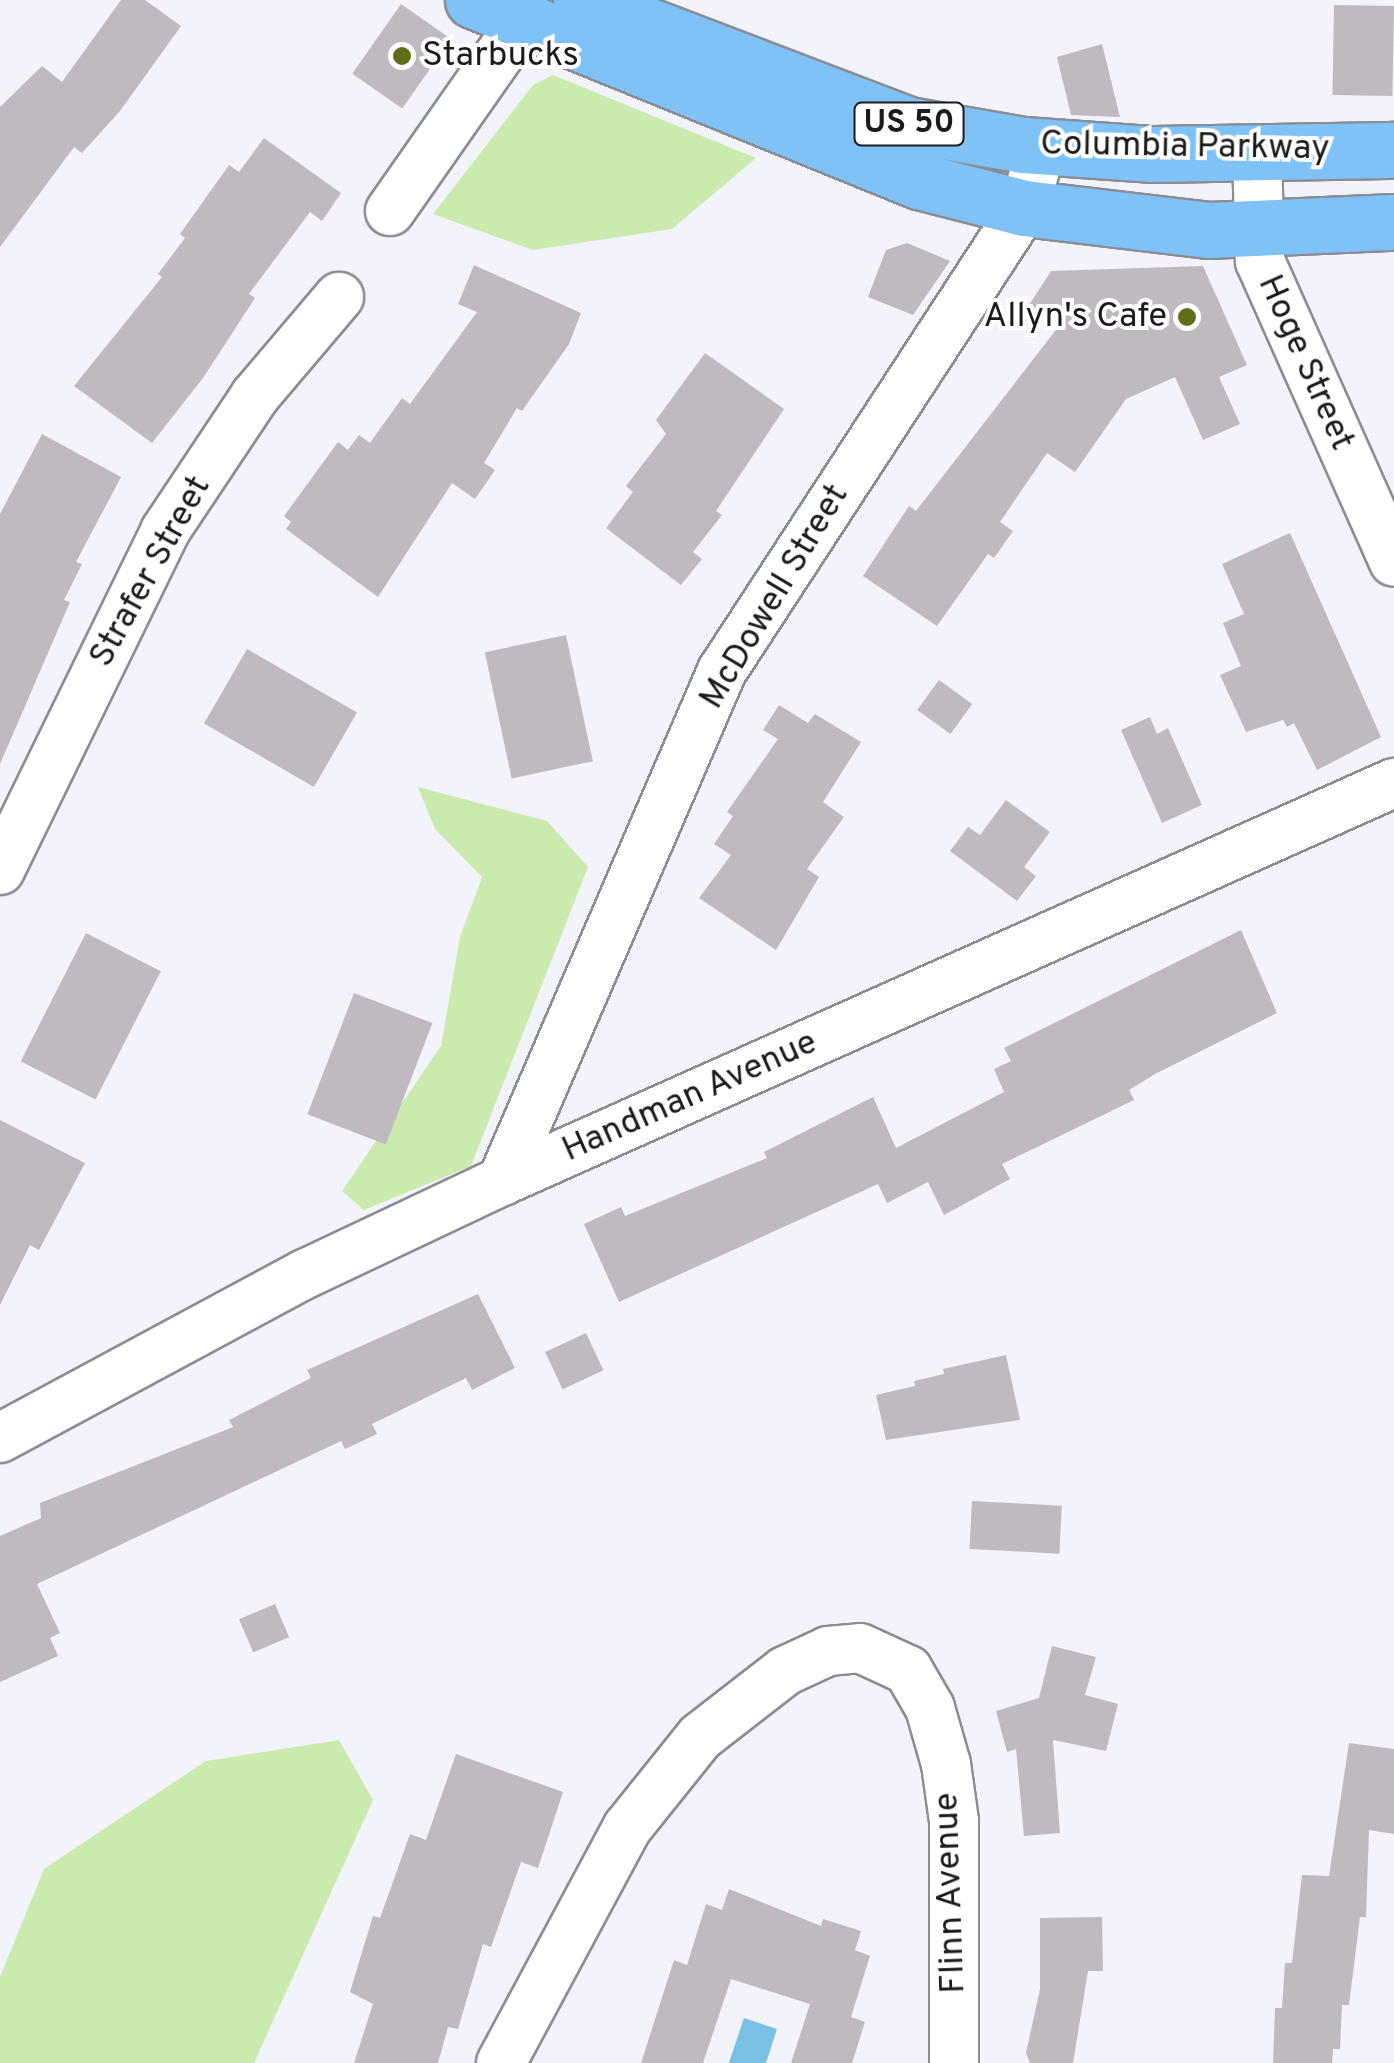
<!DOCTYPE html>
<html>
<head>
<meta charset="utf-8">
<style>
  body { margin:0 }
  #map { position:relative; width:1394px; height:2063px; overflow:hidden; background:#f2f3fb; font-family:Overpass,sans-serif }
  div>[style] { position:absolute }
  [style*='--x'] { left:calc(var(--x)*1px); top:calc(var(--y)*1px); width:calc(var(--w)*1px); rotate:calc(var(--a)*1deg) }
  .green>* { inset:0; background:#cbebae }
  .water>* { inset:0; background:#79c0e5 }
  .building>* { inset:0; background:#bfbabf; transform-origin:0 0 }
  .roads { filter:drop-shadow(2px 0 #8b8d94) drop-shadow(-2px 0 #8b8d94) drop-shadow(0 2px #8b8d94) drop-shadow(0 -2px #8b8d94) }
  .street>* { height:48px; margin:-24px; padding:0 24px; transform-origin:24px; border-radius:24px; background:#fff }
  .highway>* { height:55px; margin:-27.5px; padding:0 27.5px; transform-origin:27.5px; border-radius:27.5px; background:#7fc2f8 }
  .dots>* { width:28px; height:28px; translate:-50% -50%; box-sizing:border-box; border:5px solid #fff; border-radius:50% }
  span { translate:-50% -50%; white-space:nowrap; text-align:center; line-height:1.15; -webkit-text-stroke:8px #fff; paint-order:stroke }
  .shield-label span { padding:2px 8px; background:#fff; border:2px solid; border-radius:8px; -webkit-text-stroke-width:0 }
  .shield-label { font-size:32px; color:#1a1b1d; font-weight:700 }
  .poi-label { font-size:35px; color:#1a1b1d }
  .left { translate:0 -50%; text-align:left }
  .right { translate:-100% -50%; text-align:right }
  .street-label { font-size:35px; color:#1a1b1d }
</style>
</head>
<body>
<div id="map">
  <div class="green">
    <div style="clip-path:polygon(553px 75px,756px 158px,672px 229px,533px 250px,433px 214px,533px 85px)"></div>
    <div style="clip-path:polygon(418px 787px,547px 821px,588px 867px,471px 1166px,364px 1210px,342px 1191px,441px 1046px,460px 937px,482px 877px,435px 829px)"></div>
    <div style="clip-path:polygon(339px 1740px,373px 1800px,254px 2063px,0 2063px,0 1977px,44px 1869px,206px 1761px)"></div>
  </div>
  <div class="water">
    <div style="clip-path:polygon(744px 2018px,777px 2029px,766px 2063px,729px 2063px)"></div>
  </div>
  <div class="building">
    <div style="clip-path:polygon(121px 0,145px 0,181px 26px,120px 111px,82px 153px,74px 147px,0 247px,0 107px,42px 66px,62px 82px)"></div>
    <div style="left:401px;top:4px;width:61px;height:85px;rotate:35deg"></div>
    <div style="left:1334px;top:5px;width:60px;height:90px;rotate:1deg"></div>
    <div style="clip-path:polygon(1102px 44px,1120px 117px,1071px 115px,1057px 57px)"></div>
    <div style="clip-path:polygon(264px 138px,341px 193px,322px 221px,310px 212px,249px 294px,255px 298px,203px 378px,152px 443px,74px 386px,162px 277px,158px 274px,185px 238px,180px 234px,229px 165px,239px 172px)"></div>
    <div style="clip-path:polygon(907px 243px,950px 261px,913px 315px,868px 297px,886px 250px)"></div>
    <div style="clip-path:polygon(474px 265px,581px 313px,569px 344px,522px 411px,517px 408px,484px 463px,495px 470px,475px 499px,452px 483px,378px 597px,286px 529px,291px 522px,284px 516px,338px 442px,348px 450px,359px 435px,370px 443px,402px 398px,410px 404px,477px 312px,458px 304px)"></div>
    <div style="clip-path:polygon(1203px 266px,1247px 365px,1219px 377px,1240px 424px,1203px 440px,1175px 377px,1126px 399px,1075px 472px,1047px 453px,1000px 522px,1013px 531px,994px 558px,988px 554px,937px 626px,863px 576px,909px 506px,916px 511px,1062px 322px,1029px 305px,1051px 271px)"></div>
    <div style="clip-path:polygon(705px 353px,784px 409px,716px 511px,722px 515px,693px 552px,702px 559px,681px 585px,606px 528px,633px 492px,626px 486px,666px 434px,656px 420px)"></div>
    <div style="clip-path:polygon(42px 434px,121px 477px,76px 562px,82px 564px,64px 600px,70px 602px,0 764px,0 514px)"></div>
    <div style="clip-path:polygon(1290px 533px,1381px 737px,1317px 770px,1294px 723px,1287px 727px,1283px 720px,1246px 732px,1220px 675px,1241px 666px,1223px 623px,1244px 614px,1222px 564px)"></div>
    <div style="left:566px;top:635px;width:129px;height:83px;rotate:78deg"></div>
    <div style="left:247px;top:649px;width:127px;height:86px;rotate:30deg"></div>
    <div style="left:939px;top:680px;width:41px;height:37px;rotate:36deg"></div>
    <div style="clip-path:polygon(779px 705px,808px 723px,815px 714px,861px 742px,823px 802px,844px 817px,807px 869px,819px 877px,776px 950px,699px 898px,731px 855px,714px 844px,733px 816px,727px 812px,778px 739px,763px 730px)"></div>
    <div style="clip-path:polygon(1150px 717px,1157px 734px,1168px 728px,1202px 805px,1162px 823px,1121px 730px)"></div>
    <div style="clip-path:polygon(1006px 800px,1050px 832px,1024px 867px,1036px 876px,1017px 901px,950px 851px,968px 827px,980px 835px)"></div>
    <div style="clip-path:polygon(1241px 930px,1277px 1013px,1155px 1074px,1129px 1090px,1134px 1100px,1002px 1164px,1010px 1179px,944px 1215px,928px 1182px,887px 1203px,878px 1184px,619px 1302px,584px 1224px,621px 1207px,625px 1216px,767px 1158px,764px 1152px,873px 1097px,896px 1148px,1004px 1092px,994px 1069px,1011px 1061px,1004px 1048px)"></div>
    <div style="left:86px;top:933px;width:84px;height:144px;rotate:27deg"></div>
    <div style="left:354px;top:993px;width:84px;height:130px;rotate:21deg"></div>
    <div style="clip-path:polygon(0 1120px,85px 1163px,39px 1250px,30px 1245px,0 1305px)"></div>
    <div style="clip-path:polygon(478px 1294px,515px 1368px,472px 1390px,466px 1378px,372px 1424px,377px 1434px,345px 1449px,341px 1441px,37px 1584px,60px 1633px,50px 1638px,58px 1656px,0 1682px,0 1536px,41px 1518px,40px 1503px,233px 1427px,229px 1420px,311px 1378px,307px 1370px)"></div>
    <div style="left:586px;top:1333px;width:41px;height:45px;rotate:65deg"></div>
    <div style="clip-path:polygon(1006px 1355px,1020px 1420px,886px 1440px,876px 1395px,915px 1386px,914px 1381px,944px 1374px,943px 1369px)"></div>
    <div style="left:972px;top:1501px;width:90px;height:48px;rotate:3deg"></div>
    <div style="left:275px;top:1604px;width:36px;height:39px;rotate:67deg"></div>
    <div style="clip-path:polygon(1052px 1646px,1096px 1657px,1085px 1695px,1118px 1704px,1106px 1751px,1053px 1740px,1060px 1833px,1024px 1836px,1016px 1749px,1007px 1752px,996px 1711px,1039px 1698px)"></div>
    <div style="clip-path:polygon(1349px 1743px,1394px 1749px,1394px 1834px,1369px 1830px,1366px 1917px,1360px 1917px,1349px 2005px,1342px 2005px,1340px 2049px,1333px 2049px,1332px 2063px,1273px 2063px,1275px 2008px,1282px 2008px,1285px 1963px,1292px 1963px,1302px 1875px,1329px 1876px)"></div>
    <div style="clip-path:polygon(456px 1754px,563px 1792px,538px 1868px,521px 1862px,491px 1947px,483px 1944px,458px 2029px,448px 2027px,438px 2063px,354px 2063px,373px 2004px,350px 1992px,373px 1916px,380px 1918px,410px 1834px,426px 1840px)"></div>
    <div style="clip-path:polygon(729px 1889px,821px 1926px,823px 1919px,861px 1931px,855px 1950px,870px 1956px,851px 2017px,865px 2022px,852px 2063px,791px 2063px,810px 2004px,731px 1979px,703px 2063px,641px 2063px,674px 1960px,687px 1965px,706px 1904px,722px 1910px)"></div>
    <div style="clip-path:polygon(1102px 1917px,1103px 1971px,1088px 1971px,1073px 2063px,1030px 2063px,1026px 2053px,1040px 1989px,1040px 1918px)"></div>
  </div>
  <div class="roads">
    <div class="street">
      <div style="--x:1257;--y:154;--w:107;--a:88.4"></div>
      <div style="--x:1260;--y:261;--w:329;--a:66"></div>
      <div style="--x:390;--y:211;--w:228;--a:-55"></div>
      <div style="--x:0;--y:870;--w:377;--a:-64"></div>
      <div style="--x:165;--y:531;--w:162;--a:-56.3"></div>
      <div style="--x:255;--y:396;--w:130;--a:-49.7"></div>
      <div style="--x:502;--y:1181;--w:555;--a:-66.67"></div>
      <div style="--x:722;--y:671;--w:553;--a:-56.88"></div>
      <div style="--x:1024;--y:208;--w:65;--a:-73.8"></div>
      <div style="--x:0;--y:1438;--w:346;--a:-28.3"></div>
      <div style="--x:305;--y:1274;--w:218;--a:-25.3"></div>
      <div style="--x:502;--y:1181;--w:977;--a:-24.05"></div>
      <div style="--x:501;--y:2063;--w:267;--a:-61.8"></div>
      <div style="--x:627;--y:1828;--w:117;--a:-51.3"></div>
      <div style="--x:700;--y:1737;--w:108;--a:-37.8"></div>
      <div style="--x:785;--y:1671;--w:47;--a:-24.9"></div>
      <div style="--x:828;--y:1651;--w:32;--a:-5"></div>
      <div style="--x:860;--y:1648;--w:53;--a:24.6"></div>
      <div style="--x:908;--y:1670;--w:44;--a:59.9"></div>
      <div style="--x:930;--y:1708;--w:58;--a:74.1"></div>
      <div style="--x:946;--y:1764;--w:58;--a:82"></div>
      <div style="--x:954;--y:1821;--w:242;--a:90"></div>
    </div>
    <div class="highway">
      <div style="--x:473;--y:0;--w:481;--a:22.1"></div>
      <div style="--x:919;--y:181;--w:108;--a:14.4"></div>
      <div style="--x:1024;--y:208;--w:185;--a:6.8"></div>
      <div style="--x:1208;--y:230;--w:186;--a:-2.5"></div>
      <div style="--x:581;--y:0;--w:351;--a:20.9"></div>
      <div style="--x:909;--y:125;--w:117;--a:9.9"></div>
      <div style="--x:1024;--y:145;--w:130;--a:4"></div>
      <div style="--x:1154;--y:154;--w:240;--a:-1"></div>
    </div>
  </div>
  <div class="dots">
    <div style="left:402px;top:56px;background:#616e19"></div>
    <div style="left:1187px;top:317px;background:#616e19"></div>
  </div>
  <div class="shield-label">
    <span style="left:909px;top:124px">US 50</span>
  </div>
  <div class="poi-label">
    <span class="left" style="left:422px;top:56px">Starbucks</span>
    <span class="right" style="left:1167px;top:317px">Allyn's Cafe</span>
  </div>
  <div class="street-label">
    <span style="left:1185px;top:147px;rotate:1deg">Columbia Parkway</span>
    <span style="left:1305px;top:363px;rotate:66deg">Hoge Street</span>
    <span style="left:151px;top:572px;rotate:-61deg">Strafer Street</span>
    <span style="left:775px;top:597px;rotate:-59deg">McDowell Street</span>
    <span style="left:690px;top:1097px;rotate:-24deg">Handman Avenue</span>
    <span style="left:951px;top:1893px;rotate:-92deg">Flinn Avenue</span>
  </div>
</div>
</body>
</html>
